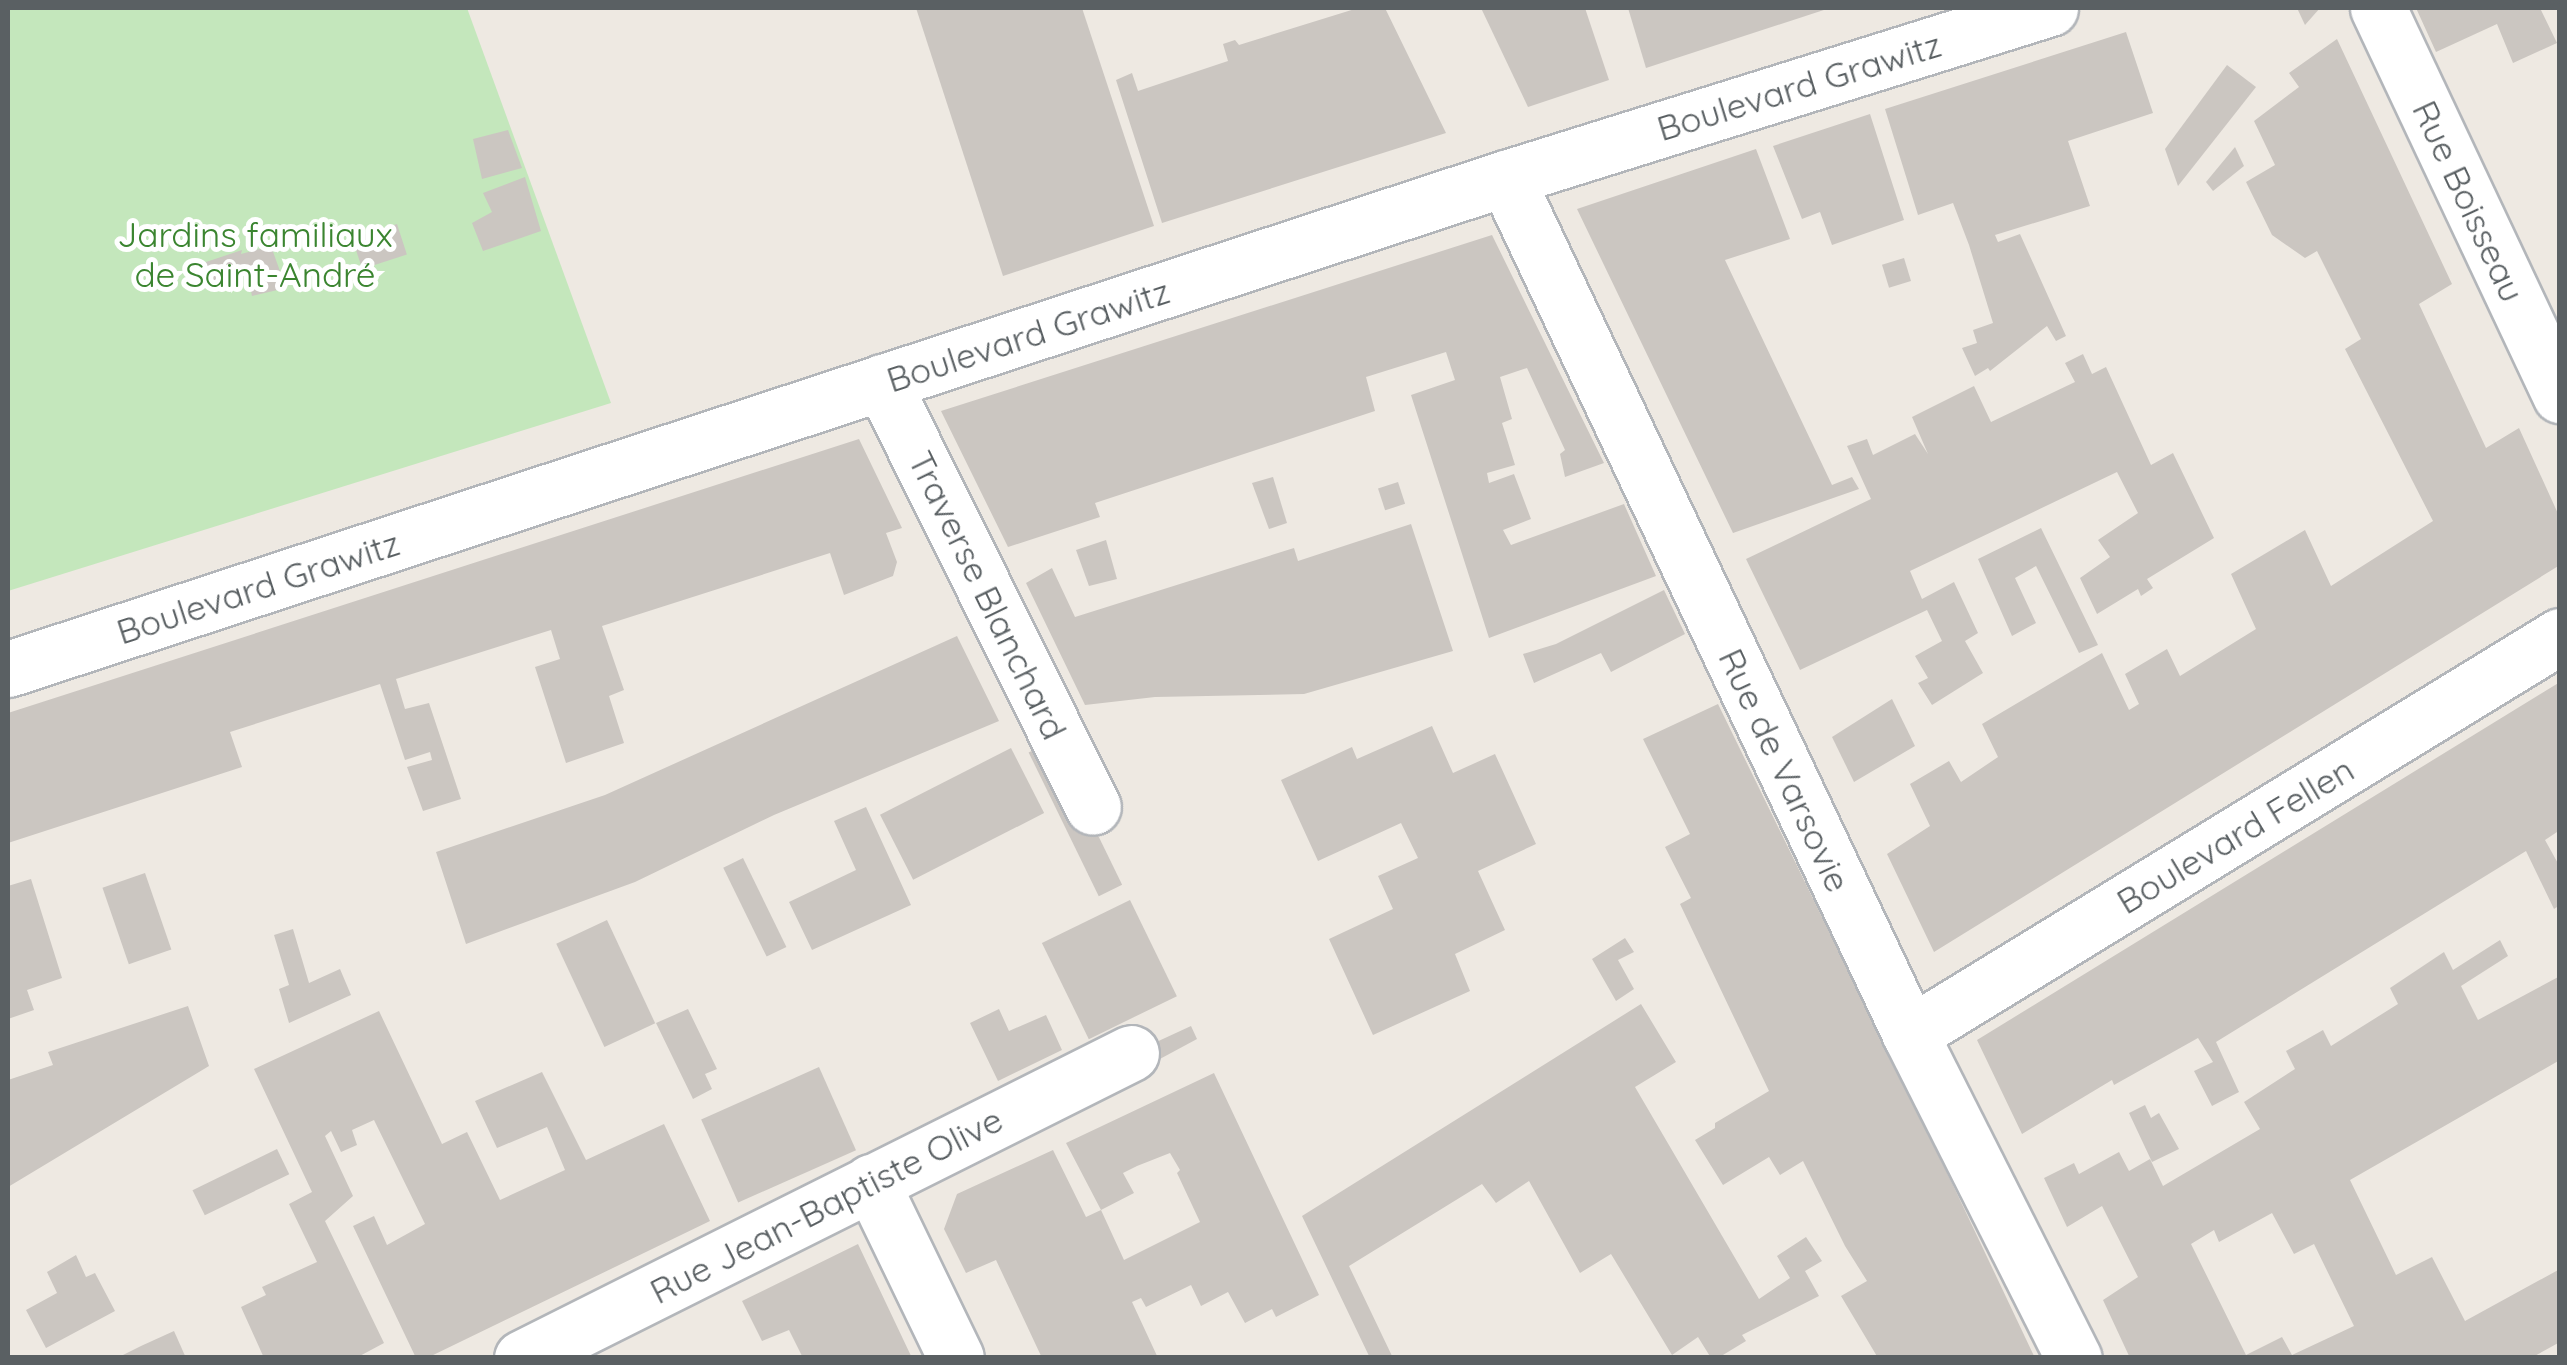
<!DOCTYPE html>
<html>
<head>
<meta charset="utf-8">
<style>
  body { margin:0 }
  #map { position:relative; width:2567px; height:1365px; overflow:hidden; background:#eee9e2; font-family:Quicksand,sans-serif }
  div>[style] { position:absolute }
  [style*='--x'] { left:calc(var(--x)*1px); top:calc(var(--y)*1px); width:calc(var(--w)*1px); rotate:calc(var(--a)*1deg) }
  .green>* { inset:0; background:#c4e7bc }
  .building>* { inset:0; background:#cbc6c1; transform-origin:0 0 }
  .roads { filter:drop-shadow(2px 0 #b3b6ba) drop-shadow(-2px 0 #b3b6ba) drop-shadow(0 2px #b3b6ba) drop-shadow(0 -2px #b3b6ba) }
  .street>* { height:55px; margin:-27.5px; padding:0 27.5px; transform-origin:27.5px; border-radius:27.5px; background:#fff }
  span { translate:-50% -50%; white-space:nowrap; text-align:center; line-height:1.15; -webkit-text-stroke:10px #fff; paint-order:stroke }
  .street-label { font-size:35px; color:#5a6063 }
  .park-label { font-size:35px; color:#3b8530 }
  .frame { position:absolute; inset:0; border:10px solid #5a6063; pointer-events:none }
</style>
</head>
<body>
<div id="map">
  <div class="green">
    <div style="clip-path:polygon(8px 8px,467px 8px,611px 403px,8px 591px)"></div>
  </div>
  <div class="building">
    <div style="clip-path:polygon(916px 8px,1082px 8px,1154px 226px,1003px 276px)"></div>
    <div style="clip-path:polygon(1358px 8px,1385px 8px,1446px 133px,1162px 223px,1116px 80px,1132px 73px,1138px 91px,1228px 61px,1223px 44px,1235px 40px,1239px 45px)"></div>
    <div style="clip-path:polygon(1481px 8px,1585px 8px,1609px 80px,1528px 107px)"></div>
    <div style="clip-path:polygon(1628px 8px,1830px 8px,1646px 68px)"></div>
    <div style="clip-path:polygon(2297px 8px,2320px 8px,2305px 25px)"></div>
    <div style="clip-path:polygon(2416px 8px,2540px 8px,2557px 43px,2513px 63px,2497px 24px,2436px 52px)"></div>
    <div style="clip-path:polygon(2126px 32px,2153px 113px,2068px 141px,2090px 206px,1995px 235px,1998px 242px,2020px 234px,2066px 336px,2056px 341px,2047px 326px,1990px 371px,1988px 368px,1975px 376px,1962px 348px,1977px 343px,1973px 330px,1993px 323px,1969px 245px,1953px 203px,1918px 215px,1885px 109px)"></div>
    <div style="clip-path:polygon(2337px 39px,2452px 284px,2419px 304px,2486px 448px,2519px 428px,2560px 518px,2560px 565px,1934px 952px,1887px 854px,1930px 826px,1910px 784px,1949px 761px,1961px 782px,1998px 757px,1982px 724px,2102px 653px,2129px 710px,2139px 704px,2125px 674px,2167px 649px,2180px 676px,2256px 629px,2231px 574px,2305px 530px,2331px 586px,2433px 521px,2345px 349px,2361px 339px,2317px 251px,2305px 258px,2272px 235px,2246px 182px,2275px 165px,2254px 121px,2299px 87px,2289px 73px)"></div>
    <div style="clip-path:polygon(2227px 65px,2256px 87px,2178px 186px,2165px 149px)"></div>
    <div style="clip-path:polygon(1870px 114px,1904px 220px,1832px 245px,1820px 212px,1802px 219px,1773px 146px)"></div>
    <div style="clip-path:polygon(508px 130px,522px 168px,482px 179px,473px 139px)"></div>
    <div style="clip-path:polygon(2235px 147px,2244px 166px,2213px 191px,2206px 182px)"></div>
    <div style="clip-path:polygon(1756px 149px,1790px 239px,1725px 260px,1832px 485px,1852px 477px,1859px 489px,1733px 533px,1577px 209px)"></div>
    <div style="clip-path:polygon(525px 177px,541px 231px,483px 251px,472px 223px,492px 212px,483px 193px)"></div>
    <div style="left:397px;top:224px;width:32px;height:47px;rotate:72deg"></div>
    <div style="clip-path:polygon(1492px 235px,1604px 463px,1565px 477px,1560px 454px,1565px 450px,1527px 368px,1500px 377px,1512px 419px,1502px 423px,1515px 465px,1487px 473px,1489px 483px,1514px 474px,1531px 519px,1503px 530px,1511px 545px,1624px 504px,1656px 576px,1489px 638px,1411px 395px,1455px 380px,1446px 352px,1366px 377px,1375px 411px,1095px 503px,1100px 517px,1008px 547px,941px 411px)"></div>
    <div style="clip-path:polygon(271px 246px,286px 288px,252px 296px,247px 274px,200px 290px,191px 267px,242px 250px,241px 254px)"></div>
    <div style="left:1904px;top:258px;width:24px;height:23px;rotate:73deg"></div>
    <div style="clip-path:polygon(2083px 354px,2092px 374px,2106px 367px,2151px 465px,2173px 453px,2214px 538px,2147px 579px,2153px 588px,2141px 596px,2138px 589px,2097px 614px,2080px 578px,2110px 557px,2098px 540px,2138px 513px,2117px 472px,1910px 571px,1922px 599px,1954px 582px,1978px 633px,1965px 641px,1983px 673px,1932px 705px,1918px 683px,1928px 678px,1915px 656px,1942px 641px,1927px 610px,1800px 670px,1746px 559px,1871px 499px,1847px 446px,1867px 439px,1873px 455px,1915px 434px,1928px 454px,1912px 417px,1974px 386px,1991px 422px,2075px 382px,2065px 363px)"></div>
    <div style="clip-path:polygon(859px 439px,902px 528px,886px 533px,897px 562px,893px 576px,844px 595px,830px 553px,602px 626px,624px 690px,609px 696px,624px 743px,566px 763px,535px 667px,560px 659px,551px 630px,396px 679px,405px 709px,429px 703px,461px 799px,423px 811px,407px 767px,432px 760px,430px 752px,405px 760px,380px 684px,230px 732px,242px 767px,8px 843px,8px 713px)"></div>
    <div style="clip-path:polygon(1273px 477px,1287px 523px,1269px 529px,1252px 483px)"></div>
    <div style="left:1398px;top:482px;width:23px;height:21px;rotate:72deg"></div>
    <div style="clip-path:polygon(1411px 524px,1453px 651px,1304px 694px,1155px 697px,1085px 705px,1026px 583px,1052px 568px,1075px 617px,1294px 548px,1298px 561px)"></div>
    <div style="clip-path:polygon(2041px 528px,2098px 645px,2079px 653px,2036px 566px,2015px 578px,2036px 623px,2012px 636px,1978px 559px)"></div>
    <div style="clip-path:polygon(1106px 540px,1117px 579px,1089px 586px,1076px 550px)"></div>
    <div style="clip-path:polygon(1664px 590px,1685px 634px,1611px 672px,1601px 653px,1534px 683px,1523px 654px,1556px 644px)"></div>
    <div style="clip-path:polygon(957px 636px,999px 721px,774px 815px,635px 882px,466px 944px,436px 852px,605px 795px)"></div>
    <div style="clip-path:polygon(2560px 682px,2560px 830px,2545px 840px,2560px 867px,2560px 905px,2554px 909px,2526px 851px,2216px 1042px,2239px 1092px,2212px 1106px,2194px 1071px,2213px 1062px,2198px 1038px,2114px 1085px,2112px 1080px,2022px 1134px,1977px 1040px)"></div>
    <div style="clip-path:polygon(1892px 699px,1915px 746px,1854px 782px,1832px 737px)"></div>
    <div style="clip-path:polygon(1718px 704px,1951px 1181px,2035px 1358px,1878px 1358px,1841px 1296px,1867px 1281px,1845px 1246px,1803px 1161px,1780px 1175px,1769px 1157px,1723px 1185px,1695px 1140px,1715px 1128px,1715px 1123px,1769px 1091px,1680px 904px,1691px 898px,1665px 847px,1690px 834px,1643px 739px)"></div>
    <div style="clip-path:polygon(1432px 726px,1453px 773px,1495px 754px,1536px 844px,1478px 871px,1505px 930px,1455px 954px,1470px 991px,1373px 1035px,1329px 939px,1393px 909px,1378px 876px,1418px 858px,1401px 823px,1318px 861px,1281px 780px,1352px 747px,1357px 759px)"></div>
    <div style="left:1052px;top:741px;width:160px;height:26px;rotate:64deg"></div>
    <div style="left:1011px;top:748px;width:73px;height:147px;rotate:63deg"></div>
    <div style="clip-path:polygon(866px 807px,911px 905px,812px 950px,789px 902px,856px 870px,834px 821px)"></div>
    <div style="left:743px;top:858px;width:99px;height:22px;rotate:64deg"></div>
    <div style="left:145px;top:873px;width:81px;height:45px;rotate:71deg"></div>
    <div style="clip-path:polygon(31px 879px,62px 978px,27px 990px,34px 1010px,8px 1019px,8px 886px)"></div>
    <div style="left:1130px;top:900px;width:107px;height:98px;rotate:64deg"></div>
    <div style="left:607px;top:920px;width:114px;height:56px;rotate:65deg"></div>
    <div style="clip-path:polygon(293px 929px,309px 983px,340px 969px,351px 995px,289px 1023px,279px 989px,289px 985px,274px 935px)"></div>
    <div style="clip-path:polygon(1625px 938px,1634px 952px,1618px 960px,1634px 989px,1616px 1001px,1592px 959px)"></div>
    <div style="clip-path:polygon(evenodd,2500px 940px,2508px 956px,2461px 986px,2478px 1020px,2560px 976px,2560px 1060px,2350px 1180px,2396px 1275px,2432px 1257px,2465px 1321px,2560px 1269px,2560px 1342px,2531px 1358px,2130px 1358px,2103px 1300px,2138px 1277px,2102px 1206px,2067px 1227px,2044px 1178px,2074px 1163px,2079px 1174px,2119px 1152px,2129px 1171px,2150px 1159px,2163px 1186px,2260px 1129px,2244px 1102px,2295px 1069px,2286px 1051px,2323px 1030px,2331px 1046px,2398px 1004px,2390px 988px,2444px 952px,2453px 970px,2500px 940px,2272px 1213px,2294px 1254px,2314px 1244px,2354px 1326px,2292px 1355px,2282px 1337px,2246px 1355px,2191px 1244px,2214px 1230px,2219px 1242px,2272px 1213px)"></div>
    <div style="clip-path:polygon(1641px 1004px,1676px 1062px,1635px 1087px,1759px 1299px,1790px 1278px,1777px 1256px,1806px 1237px,1822px 1261px,1805px 1271px,1819px 1296px,1742px 1335px,1746px 1341px,1718px 1358px,1711px 1358px,1698px 1337px,1672px 1355px,1611px 1254px,1580px 1273px,1529px 1181px,1496px 1203px,1482px 1184px,1349px 1266px,1393px 1358px,1370px 1358px,1302px 1216px)"></div>
    <div style="clip-path:polygon(188px 1006px,209px 1066px,8px 1187px,8px 1080px,53px 1065px,48px 1052px)"></div>
    <div style="clip-path:polygon(688px 1009px,717px 1069px,705px 1074px,712px 1089px,693px 1099px,656px 1023px)"></div>
    <div style="clip-path:polygon(999px 1009px,1009px 1031px,1046px 1015px,1062px 1050px,998px 1081px,970px 1023px)"></div>
    <div style="clip-path:polygon(379px 1011px,442px 1144px,467px 1132px,500px 1200px,565px 1170px,547px 1127px,497px 1148px,475px 1101px,542px 1072px,586px 1160px,664px 1124px,710px 1221px,427px 1358px,416px 1358px,353px 1226px,374px 1216px,387px 1245px,425px 1224px,374px 1120px,352px 1130px,357px 1145px,341px 1152px,331px 1131px,325px 1136px,353px 1196px,325px 1221px,384px 1343px,356px 1358px,264px 1358px,241px 1307px,266px 1295px,262px 1287px,317px 1262px,289px 1204px,312px 1192px,254px 1069px)"></div>
    <div style="clip-path:polygon(1191px 1026px,1197px 1039px,1158px 1060px,1152px 1044px)"></div>
    <div style="left:819px;top:1067px;width:91px;height:129px;rotate:66deg"></div>
    <div style="clip-path:polygon(1214px 1073px,1319px 1295px,1276px 1317px,1272px 1309px,1245px 1323px,1228px 1292px,1201px 1306px,1191px 1285px,1146px 1307px,1141px 1298px,1132px 1302px,1158px 1358px,1042px 1358px,996px 1260px,966px 1273px,944px 1229px,957px 1194px,1053px 1150px,1086px 1217px,1101px 1210px,1124px 1260px,1200px 1222px,1177px 1173px,1180px 1170px,1170px 1153px,1137px 1166px,1123px 1173px,1134px 1193px,1101px 1210px,1066px 1143px)"></div>
    <div style="clip-path:polygon(2145px 1105px,2151px 1118px,2159px 1113px,2179px 1149px,2152px 1162px,2129px 1113px)"></div>
    <div style="left:277px;top:1149px;width:28px;height:94px;rotate:64deg"></div>
    <div style="clip-path:polygon(858px 1244px,912px 1358px,803px 1358px,789px 1330px,762px 1341px,742px 1301px)"></div>
    <div style="clip-path:polygon(76px 1255px,86px 1277px,95px 1273px,115px 1311px,46px 1348px,26px 1310px,57px 1293px,47px 1272px)"></div>
    <div style="clip-path:polygon(174px 1331px,186px 1358px,117px 1358px,141px 1346px)"></div>
  </div>
  <div class="roads">
    <div class="street">
      <div style="--x:2378;--y:8;--w:428;--a:64.8"></div>
      <div style="--x:1506;--y:178;--w:947;--a:64.73"></div>
      <div style="--x:1910;--y:1034;--w:363;--a:63.2"></div>
      <div style="--x:882;--y:382;--w:474;--a:63.6"></div>
      <div style="--x:8;--y:669;--w:1576;--a:-18.15"></div>
      <div style="--x:1506;--y:178;--w:570;--a:-17.35"></div>
      <div style="--x:1910;--y:1034;--w:762;--a:-31.48"></div>
      <div style="--x:871;--y:1182;--w:195;--a:64.2"></div>
      <div style="--x:522;--y:1358;--w:681;--a:-26.6"></div>
    </div>
  </div>
  <div class="street-label">
    <span style="left:1799px;top:86px;rotate:-17deg">Boulevard Grawitz</span>
    <span style="left:2469px;top:201px;rotate:65deg">Rue Boisseau</span>
    <span style="left:1028px;top:335px;rotate:-18deg">Boulevard Grawitz</span>
    <span style="left:258px;top:587px;rotate:-18deg">Boulevard Grawitz</span>
    <span style="left:988px;top:595px;rotate:64deg">Traverse Blanchard</span>
    <span style="left:1785px;top:770px;rotate:65deg">Rue de Varsovie</span>
    <span style="left:2235px;top:835px;rotate:-31deg">Boulevard Fellen</span>
    <span style="left:826px;top:1205px;rotate:-27deg">Rue Jean-Baptiste Olive</span>
  </div>
  <div class="park-label">
    <span style="left:255px;top:254px">Jardins familiaux<br>de Saint-André</span>
  </div>
  <div class="frame"></div>
</div>
</body>
</html>
